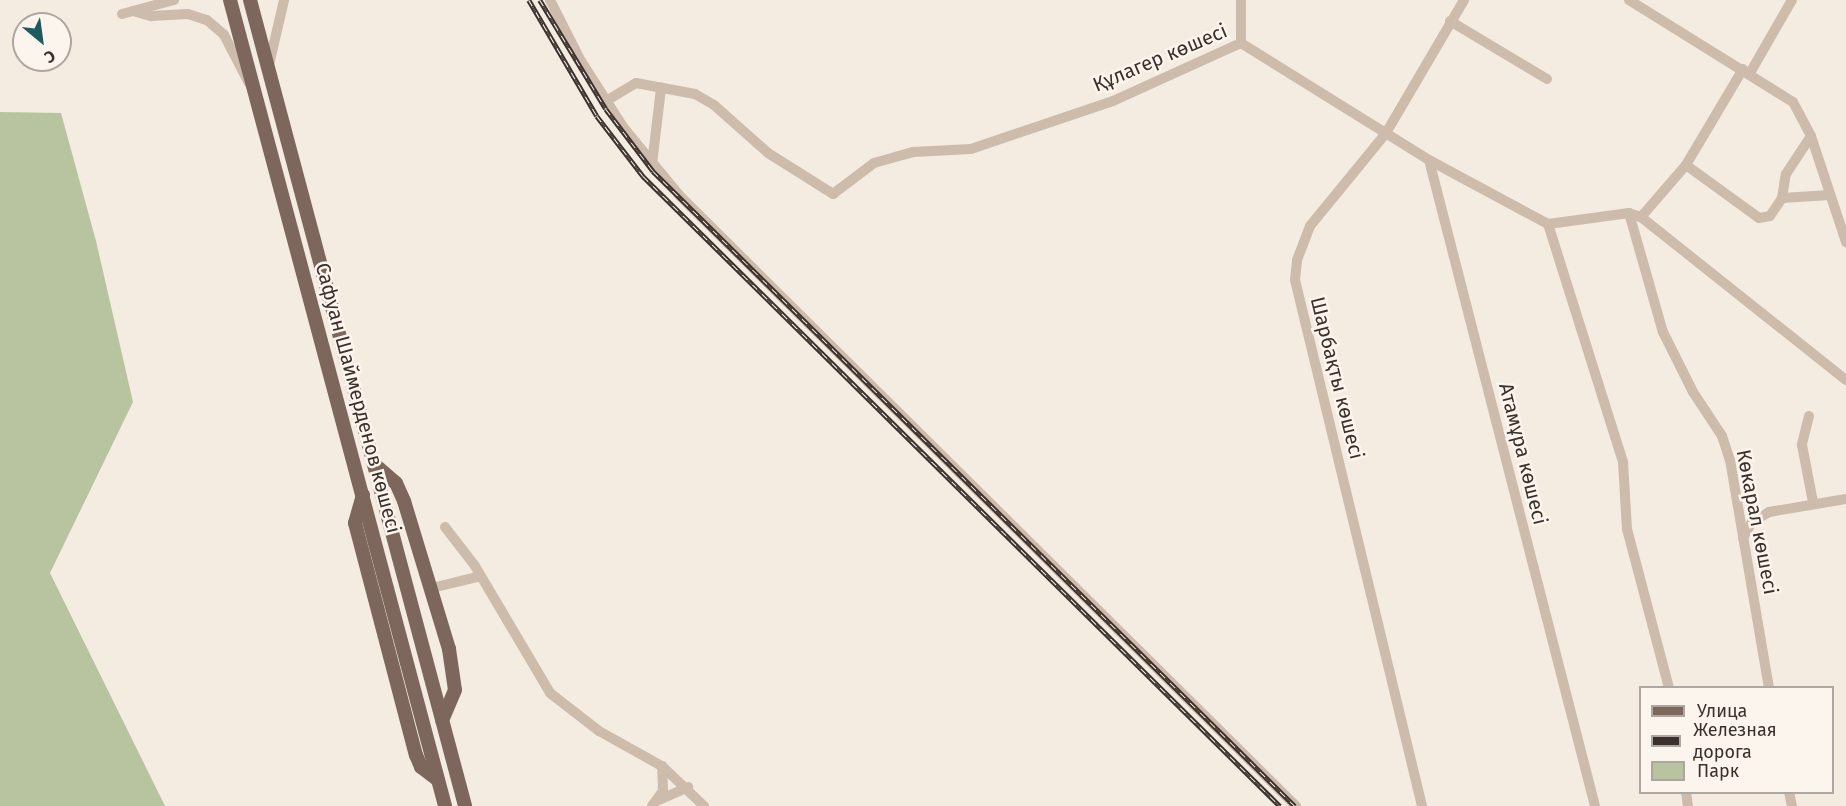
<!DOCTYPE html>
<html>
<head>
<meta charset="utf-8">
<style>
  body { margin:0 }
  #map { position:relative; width:1846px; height:806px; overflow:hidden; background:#f4ebe1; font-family:"Fira Sans",sans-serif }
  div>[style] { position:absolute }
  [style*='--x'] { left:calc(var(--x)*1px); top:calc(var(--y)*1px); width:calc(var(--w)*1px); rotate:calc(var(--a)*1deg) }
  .green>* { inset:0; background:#b8c4a0 }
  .minor>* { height:10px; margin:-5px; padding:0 5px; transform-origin:5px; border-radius:5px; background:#cdbbac }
  .major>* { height:14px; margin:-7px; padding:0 7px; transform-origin:7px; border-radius:7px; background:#7d675c }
  .rail>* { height:4.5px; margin-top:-2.25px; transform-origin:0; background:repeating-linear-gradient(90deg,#fbf5ee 0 7px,#3b302b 0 14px); box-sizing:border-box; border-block:2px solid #3b302b }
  span { translate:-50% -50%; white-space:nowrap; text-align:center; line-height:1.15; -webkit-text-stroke:5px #fbf5ee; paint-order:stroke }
  .street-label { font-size:20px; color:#3b302b }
  .legend { position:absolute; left:1639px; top:686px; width:195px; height:108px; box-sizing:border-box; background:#fbf5ee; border:2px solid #aea6a0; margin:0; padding:8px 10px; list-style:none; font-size:18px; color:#3b302b }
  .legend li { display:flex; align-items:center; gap:12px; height:30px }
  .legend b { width:30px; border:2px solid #aea6a0 }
  .north { position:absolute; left:12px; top:12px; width:60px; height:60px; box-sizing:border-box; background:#fbf5ee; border:2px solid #aea6a0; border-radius:50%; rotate:151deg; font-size:16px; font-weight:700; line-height:24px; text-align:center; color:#3b302b }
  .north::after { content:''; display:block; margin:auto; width:21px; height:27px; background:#1f5a5e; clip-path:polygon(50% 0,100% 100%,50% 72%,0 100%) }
</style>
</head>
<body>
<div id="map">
  <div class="green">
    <div style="clip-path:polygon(0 112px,61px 113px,96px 241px,133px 402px,50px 573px,165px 806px,0 806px)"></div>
  </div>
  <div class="minor">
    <div style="--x:550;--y:0;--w:68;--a:63.1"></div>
    <div style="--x:581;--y:61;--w:78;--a:57.5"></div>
    <div style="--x:623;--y:127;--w:89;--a:50.4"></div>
    <div style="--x:680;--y:196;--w:867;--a:44.72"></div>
    <div style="--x:1629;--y:0;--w:193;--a:31.9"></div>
    <div style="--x:1793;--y:102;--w:38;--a:62"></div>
    <div style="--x:1811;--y:136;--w:112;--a:71.7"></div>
    <div style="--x:133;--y:11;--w:19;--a:16"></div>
    <div style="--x:151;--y:16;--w:37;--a:-3"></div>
    <div style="--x:188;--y:14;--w:20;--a:18"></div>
    <div style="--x:207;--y:20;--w:23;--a:41"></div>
    <div style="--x:224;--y:35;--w:54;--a:62.5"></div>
    <div style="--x:122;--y:14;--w:54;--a:-15.1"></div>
    <div style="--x:1450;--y:21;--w:113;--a:30.9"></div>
    <div style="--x:1241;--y:43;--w:43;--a:-90"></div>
    <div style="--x:268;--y:69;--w:71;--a:-76.9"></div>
    <div style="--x:1743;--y:69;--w:112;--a:120.7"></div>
    <div style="--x:1686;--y:165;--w:69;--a:130.9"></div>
    <div style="--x:1641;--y:217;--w:13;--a:-162"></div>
    <div style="--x:1629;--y:213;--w:124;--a:74.1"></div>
    <div style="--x:1663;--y:332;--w:67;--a:63.4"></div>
    <div style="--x:1693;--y:392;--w:53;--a:56.6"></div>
    <div style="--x:1722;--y:436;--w:25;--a:72"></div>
    <div style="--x:1730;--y:460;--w:231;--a:80.3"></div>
    <div style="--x:1750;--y:73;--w:84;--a:-60.1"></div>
    <div style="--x:606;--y:101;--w:35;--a:-31"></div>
    <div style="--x:636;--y:83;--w:60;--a:10.6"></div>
    <div style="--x:695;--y:94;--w:22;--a:30"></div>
    <div style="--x:714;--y:105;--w:72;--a:41.6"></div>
    <div style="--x:768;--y:153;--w:77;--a:32.2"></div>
    <div style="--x:833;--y:194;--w:51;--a:-37.1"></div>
    <div style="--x:874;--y:163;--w:41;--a:-15.8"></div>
    <div style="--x:913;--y:152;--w:58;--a:-3"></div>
    <div style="--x:971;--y:149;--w:150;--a:-18.7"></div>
    <div style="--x:1113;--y:101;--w:141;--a:-24.4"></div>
    <div style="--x:1241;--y:43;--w:221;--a:31.9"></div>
    <div style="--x:1429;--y:160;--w:667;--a:75.59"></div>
    <div style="--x:1429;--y:160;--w:135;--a:28.3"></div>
    <div style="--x:1548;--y:224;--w:250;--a:72.5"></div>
    <div style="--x:1623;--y:462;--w:67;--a:86.6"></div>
    <div style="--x:1627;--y:529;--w:164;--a:75.2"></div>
    <div style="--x:652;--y:164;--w:77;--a:-83.2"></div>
    <div style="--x:1686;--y:165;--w:90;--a:36"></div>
    <div style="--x:1759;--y:218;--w:11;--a:-10"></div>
    <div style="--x:1770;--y:216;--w:22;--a:-56"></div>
    <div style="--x:1782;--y:198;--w:48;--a:-3.6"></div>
    <div style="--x:1782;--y:198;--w:24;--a:-81"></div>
    <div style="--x:1786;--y:174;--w:45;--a:-56.7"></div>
    <div style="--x:1641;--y:217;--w:262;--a:38.5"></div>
    <div style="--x:1548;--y:224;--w:82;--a:-7.7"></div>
    <div style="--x:1809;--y:416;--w:30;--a:104"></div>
    <div style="--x:1802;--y:445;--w:58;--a:79.1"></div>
    <div style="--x:445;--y:527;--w:49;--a:52.4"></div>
    <div style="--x:475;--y:566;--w:147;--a:59.4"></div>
    <div style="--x:550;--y:693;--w:62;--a:37.8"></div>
    <div style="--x:599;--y:731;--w:72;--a:29.1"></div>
    <div style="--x:662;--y:766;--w:58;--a:43.6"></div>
    <div style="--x:1743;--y:538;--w:18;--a:-61"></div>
    <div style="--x:1752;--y:522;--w:20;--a:-30"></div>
    <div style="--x:1769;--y:512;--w:78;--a:-9.6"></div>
    <div style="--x:432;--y:588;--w:50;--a:-13.8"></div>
    <div style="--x:1686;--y:792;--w:14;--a:82"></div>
    <div style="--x:1789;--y:792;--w:14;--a:78"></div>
    <div style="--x:659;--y:800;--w:32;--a:-24"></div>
    <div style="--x:652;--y:806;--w:19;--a:-54"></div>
    <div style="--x:663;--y:791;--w:25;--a:-92"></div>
    <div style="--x:1422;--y:806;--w:541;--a:-103.57"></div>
    <div style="--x:1295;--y:280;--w:20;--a:-84"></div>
    <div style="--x:1297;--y:260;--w:36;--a:-69"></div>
    <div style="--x:1310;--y:226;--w:120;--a:-50.7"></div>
    <div style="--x:1386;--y:133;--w:154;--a:-59.6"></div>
  </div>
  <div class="major">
    <div style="--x:230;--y:0;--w:834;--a:75.06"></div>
    <div style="--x:250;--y:0;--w:834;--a:75.06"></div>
    <div style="--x:374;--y:464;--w:29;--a:41"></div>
    <div style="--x:396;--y:483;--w:20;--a:66"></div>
    <div style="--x:404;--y:501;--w:155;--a:73.1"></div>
    <div style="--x:449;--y:649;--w:41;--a:81.7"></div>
    <div style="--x:455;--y:690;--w:33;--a:113"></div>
    <div style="--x:363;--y:495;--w:29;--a:106"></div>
    <div style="--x:355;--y:523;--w:240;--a:75.3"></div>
    <div style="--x:416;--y:755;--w:13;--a:67"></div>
    <div style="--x:421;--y:767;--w:21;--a:37"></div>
  </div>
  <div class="rail">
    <div style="--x:529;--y:0;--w:134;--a:59.6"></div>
    <div style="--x:597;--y:116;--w:76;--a:52.5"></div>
    <div style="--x:643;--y:176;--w:896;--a:44.68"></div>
    <div style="--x:540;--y:0;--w:127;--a:58.8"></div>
    <div style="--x:606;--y:109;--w:78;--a:52.8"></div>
    <div style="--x:653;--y:171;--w:903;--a:44.69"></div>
  </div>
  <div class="street-label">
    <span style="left:1160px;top:58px;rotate:-23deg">Құлагер көшесі</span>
    <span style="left:1337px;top:378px;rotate:76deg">Шарбақты көшесі</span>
    <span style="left:358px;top:398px;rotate:75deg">Сафуан Шаймерденов көшесі</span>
    <span style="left:1523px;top:454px;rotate:76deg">Атамұра көшесі</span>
    <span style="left:1757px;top:522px;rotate:79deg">Көкарал көшесі</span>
  </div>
  <ul class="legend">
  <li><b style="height:8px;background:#7d675c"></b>Улица</li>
  <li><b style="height:8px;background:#3b302b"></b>Железная дорога</li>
  <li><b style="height:16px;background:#b8c4a0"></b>Парк</li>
  </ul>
  <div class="north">С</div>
</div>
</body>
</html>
